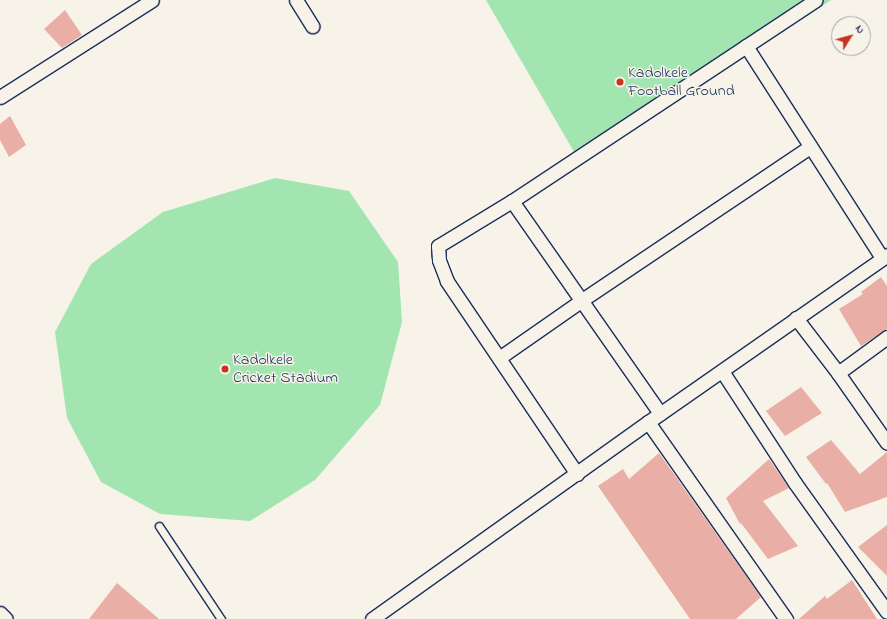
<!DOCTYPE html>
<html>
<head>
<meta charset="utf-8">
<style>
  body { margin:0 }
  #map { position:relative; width:887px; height:619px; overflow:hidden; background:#f7f3e8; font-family:"Indie Flower",sans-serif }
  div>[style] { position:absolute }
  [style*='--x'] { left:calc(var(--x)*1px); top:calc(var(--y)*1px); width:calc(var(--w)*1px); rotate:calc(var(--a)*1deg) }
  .green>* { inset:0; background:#a3e5b0 }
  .building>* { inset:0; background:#e9aea5 }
  .roads { filter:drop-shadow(1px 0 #1b2f5e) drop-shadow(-1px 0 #1b2f5e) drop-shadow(0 1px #1b2f5e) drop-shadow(0 -1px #1b2f5e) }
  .service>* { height:7px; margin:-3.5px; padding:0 3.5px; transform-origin:3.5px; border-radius:3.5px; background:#f7f3e8 }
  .minor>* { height:13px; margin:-6.5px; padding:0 6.5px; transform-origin:6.5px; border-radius:6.5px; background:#f7f3e8 }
  .dots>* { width:11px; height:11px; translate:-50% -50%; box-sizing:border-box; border:2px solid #f7f3e8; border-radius:50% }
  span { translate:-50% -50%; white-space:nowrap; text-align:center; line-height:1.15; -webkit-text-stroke:3px #f7f3e8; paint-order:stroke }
  .poi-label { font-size:16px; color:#1b2f5e }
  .left { translate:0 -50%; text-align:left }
  .north { position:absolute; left:831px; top:16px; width:40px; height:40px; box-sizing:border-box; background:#f7f3e8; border:1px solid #9fa5b1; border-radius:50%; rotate:53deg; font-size:11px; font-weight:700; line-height:16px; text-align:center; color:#1b2f5e }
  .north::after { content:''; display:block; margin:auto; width:14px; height:18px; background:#c8321e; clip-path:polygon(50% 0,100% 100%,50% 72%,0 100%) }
</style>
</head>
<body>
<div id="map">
  <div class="green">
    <div style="clip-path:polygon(486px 0,831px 0,581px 164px)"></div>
    <div style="clip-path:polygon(275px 178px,349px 191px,398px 262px,402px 322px,380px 405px,315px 480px,250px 521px,160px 514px,101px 482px,67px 418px,55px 332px,91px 264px,163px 212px)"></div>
  </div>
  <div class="building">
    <div style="clip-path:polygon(65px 10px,82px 35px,62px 48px,44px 29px)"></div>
    <div style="clip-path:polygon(10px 116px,26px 145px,9px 157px,0 140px,0 124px)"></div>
    <div style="clip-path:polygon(881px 277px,887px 286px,887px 329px,861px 346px,839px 309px,863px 294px,861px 292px)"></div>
    <div style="clip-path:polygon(801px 387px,822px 413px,785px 436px,766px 411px)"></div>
    <div style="clip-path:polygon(831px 440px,860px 474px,887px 452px,887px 497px,845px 512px,827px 483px,826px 484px,806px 457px)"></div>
    <div style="clip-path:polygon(659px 453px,761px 597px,736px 619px,690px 619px,598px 486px,623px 469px,629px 479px)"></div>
    <div style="clip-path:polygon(769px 459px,789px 488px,763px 501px,798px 546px,768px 559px,741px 523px,740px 524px,726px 498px)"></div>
    <div style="clip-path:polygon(887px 525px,887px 576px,858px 547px)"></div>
    <div style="clip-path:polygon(852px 580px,877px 619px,799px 619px,825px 596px,827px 599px)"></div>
    <div style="clip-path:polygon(117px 583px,159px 619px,89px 619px)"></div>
  </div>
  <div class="roads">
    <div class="service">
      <div style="--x:159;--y:526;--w:112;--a:56.3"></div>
    </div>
    <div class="minor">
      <div style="--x:296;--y:0;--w:31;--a:58"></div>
      <div style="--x:746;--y:46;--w:252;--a:57.3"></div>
      <div style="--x:0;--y:97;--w:180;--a:-32.5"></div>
      <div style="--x:512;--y:201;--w:259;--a:55.1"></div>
      <div style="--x:796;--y:318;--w:69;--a:52.6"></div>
      <div style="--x:838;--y:373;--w:85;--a:55"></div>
      <div style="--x:499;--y:358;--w:101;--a:-34.9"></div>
      <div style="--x:582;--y:300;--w:275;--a:-33.9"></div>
      <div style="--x:722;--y:371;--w:134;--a:56.9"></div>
      <div style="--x:795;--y:483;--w:158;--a:54.5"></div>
      <div style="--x:838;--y:373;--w:61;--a:-36.3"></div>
      <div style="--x:648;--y:422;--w:241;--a:55"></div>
      <div style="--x:577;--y:474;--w:233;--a:-124"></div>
      <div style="--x:447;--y:281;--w:22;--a:-111"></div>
      <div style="--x:439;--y:260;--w:14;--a:-94"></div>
      <div style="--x:438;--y:246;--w:87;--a:-31.3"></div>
      <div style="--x:512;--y:201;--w:364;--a:-33.5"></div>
      <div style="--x:0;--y:613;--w:8;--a:45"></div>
      <div style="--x:372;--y:619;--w:339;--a:-35.5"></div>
      <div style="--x:648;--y:422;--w:292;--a:-34.9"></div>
    </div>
  </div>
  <div class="dots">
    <div style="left:620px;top:82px;background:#c8321e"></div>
    <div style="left:225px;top:369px;background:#c8321e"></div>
  </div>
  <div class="poi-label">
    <span class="left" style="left:628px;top:82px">Kadolkele<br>Football Ground</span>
    <span class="left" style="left:233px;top:369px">Kadolkele<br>Cricket Stadium</span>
  </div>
  <div class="north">N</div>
</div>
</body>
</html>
